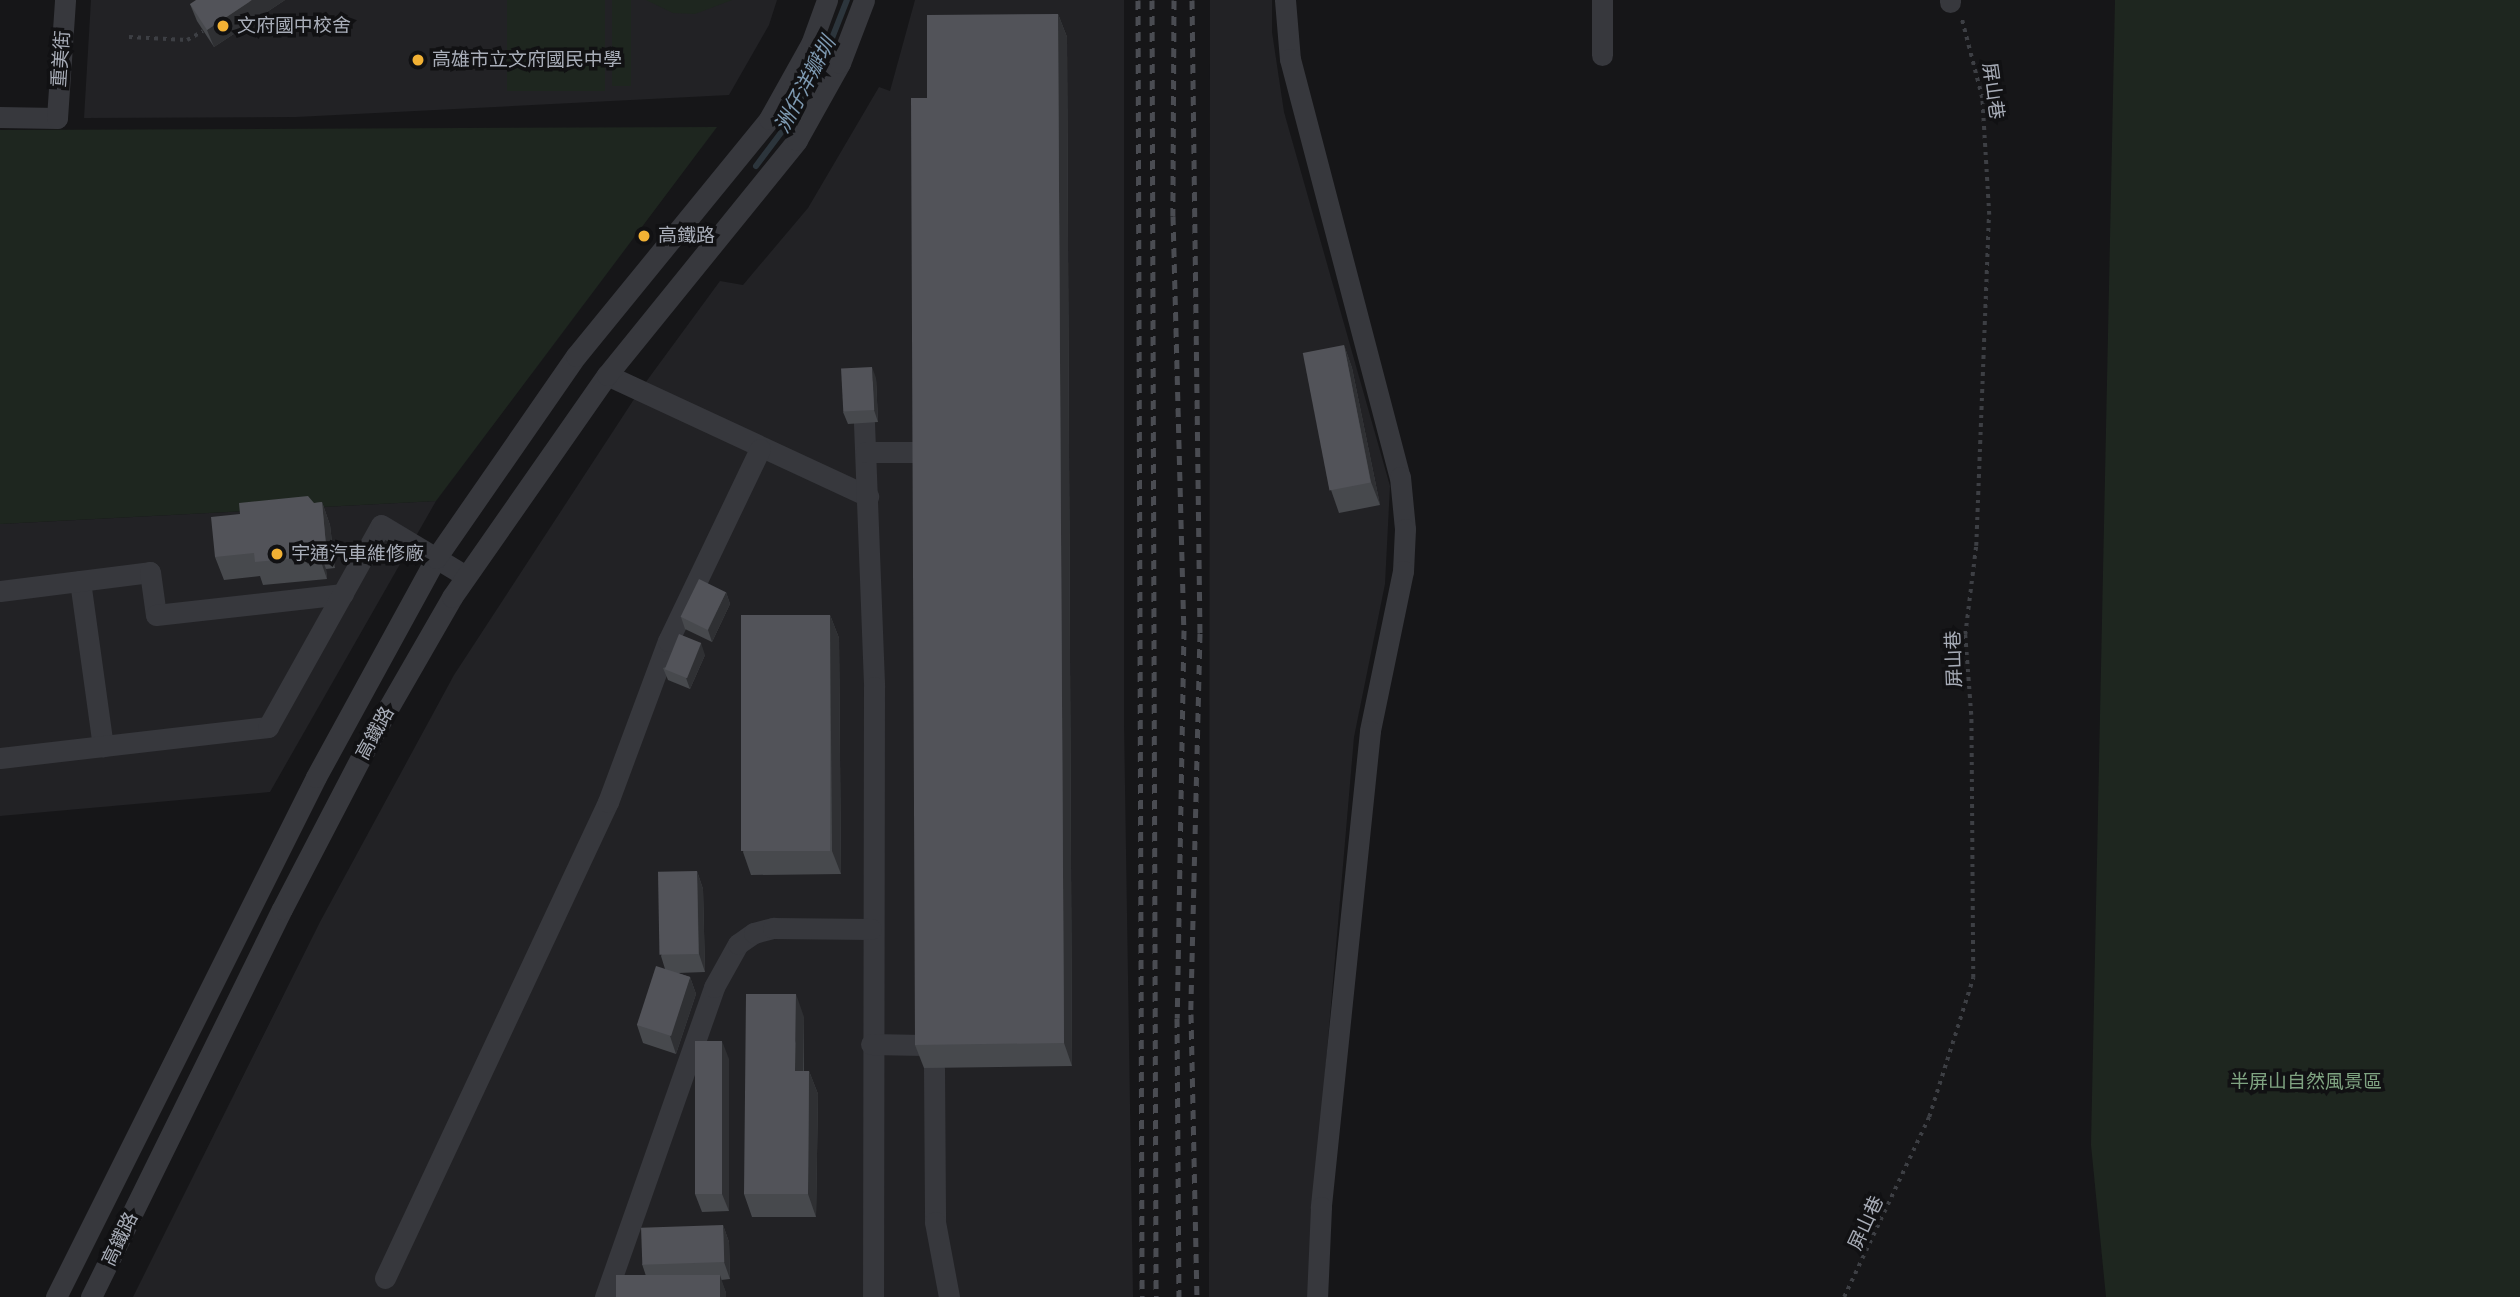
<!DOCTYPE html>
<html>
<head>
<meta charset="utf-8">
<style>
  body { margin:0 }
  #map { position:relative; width:2520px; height:1297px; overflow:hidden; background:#161618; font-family:"DM Sans","Noto Sans TC",sans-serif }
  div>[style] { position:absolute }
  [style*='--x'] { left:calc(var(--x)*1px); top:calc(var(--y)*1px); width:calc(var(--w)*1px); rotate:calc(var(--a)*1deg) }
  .built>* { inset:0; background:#222225 }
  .green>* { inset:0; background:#1e261f; transform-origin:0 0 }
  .stream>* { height:6px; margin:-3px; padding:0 3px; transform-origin:3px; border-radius:3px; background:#2c353c }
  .path>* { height:3.5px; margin-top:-1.75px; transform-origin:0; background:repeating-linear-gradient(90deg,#3d3f44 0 3.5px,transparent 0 8.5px) }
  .minor>* { height:21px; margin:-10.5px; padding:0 10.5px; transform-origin:10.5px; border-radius:10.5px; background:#37383d }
  .rail>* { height:5px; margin-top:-2.5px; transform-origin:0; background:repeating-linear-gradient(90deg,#4a4c52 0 9px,transparent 0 16px) }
  .wall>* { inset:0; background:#47494d }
  .shaded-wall>* { inset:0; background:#2f3033 }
  .building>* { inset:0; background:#525359; transform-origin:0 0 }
  .dots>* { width:19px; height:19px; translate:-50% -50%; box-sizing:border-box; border:4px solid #111113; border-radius:50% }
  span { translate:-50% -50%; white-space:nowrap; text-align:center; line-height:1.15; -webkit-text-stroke:7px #111113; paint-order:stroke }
  .poi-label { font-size:19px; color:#a8adb8 }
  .left { translate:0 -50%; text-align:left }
  .street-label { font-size:19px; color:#a8adb8 }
  .park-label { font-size:19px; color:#7fa381 }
  .water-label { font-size:21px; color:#7f9bb3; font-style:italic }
</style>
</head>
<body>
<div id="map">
  <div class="built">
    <div style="clip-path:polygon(91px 0,777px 0,769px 25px,729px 95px,296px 117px,84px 118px)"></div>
    <div style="clip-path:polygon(915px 0,1124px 0,1124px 723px,1133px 1297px,133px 1297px,320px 922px,454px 675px,640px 390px,720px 281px,743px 285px,808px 208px,879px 87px,890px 91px)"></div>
    <div style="clip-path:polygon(1210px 0,1272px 0,1272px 32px,1284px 112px,1390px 486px,1385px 584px,1354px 737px,1309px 1261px,1310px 1297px,1209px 1297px)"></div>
    <div style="clip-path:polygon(436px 501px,270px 792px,0 816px,0 524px)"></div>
  </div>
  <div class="green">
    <div style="left:507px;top:0;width:98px;height:91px"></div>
    <div style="left:612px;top:0;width:19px;height:86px"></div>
    <div style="clip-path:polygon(646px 0,732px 0,695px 14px,673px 13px)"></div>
    <div style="clip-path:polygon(2115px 0,2520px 0,2520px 1297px,2106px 1297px,2091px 1145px)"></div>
    <div style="clip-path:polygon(717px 127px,436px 501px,0 524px,0 130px)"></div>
  </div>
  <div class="stream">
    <div style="--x:756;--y:166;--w:45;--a:-53.1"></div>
    <div style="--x:783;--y:130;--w:85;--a:-60.4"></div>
    <div style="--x:825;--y:56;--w:60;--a:-68.6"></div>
  </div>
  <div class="path">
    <div style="--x:129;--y:37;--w:58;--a:3"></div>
    <div style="--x:187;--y:40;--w:18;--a:-29"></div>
    <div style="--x:1844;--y:1297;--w:199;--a:-64.7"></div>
    <div style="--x:1929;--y:1117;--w:146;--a:-72.4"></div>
    <div style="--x:1973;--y:978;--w:263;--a:-90.4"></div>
    <div style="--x:1971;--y:715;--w:80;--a:-94.3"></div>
    <div style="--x:1965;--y:635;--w:90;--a:-83"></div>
    <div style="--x:1976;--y:546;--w:331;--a:-87.8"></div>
    <div style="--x:1989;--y:215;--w:117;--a:-93.4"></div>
    <div style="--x:1982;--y:98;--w:84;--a:-104.5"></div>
  </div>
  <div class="minor">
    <div style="--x:1285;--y:0;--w:59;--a:85.2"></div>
    <div style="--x:1290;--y:59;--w:432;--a:75.3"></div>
    <div style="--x:1400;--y:477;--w:52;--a:84.5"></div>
    <div style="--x:1405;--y:529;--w:42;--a:92.7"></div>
    <div style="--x:1403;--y:571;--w:163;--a:101.7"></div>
    <div style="--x:1370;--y:731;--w:479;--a:95.9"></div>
    <div style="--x:1321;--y:1207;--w:90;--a:92.5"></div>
    <div style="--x:1950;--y:0;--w:2;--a:90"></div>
    <div style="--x:1602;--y:55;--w:55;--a:-90"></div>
    <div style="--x:0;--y:117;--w:57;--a:1"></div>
    <div style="--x:57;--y:118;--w:118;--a:-86.1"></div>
    <div style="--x:607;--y:375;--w:288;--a:24.9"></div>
    <div style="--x:864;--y:423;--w:264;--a:87.8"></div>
    <div style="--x:874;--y:687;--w:610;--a:90.09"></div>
    <div style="--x:866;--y:452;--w:55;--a:0"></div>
    <div style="--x:80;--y:581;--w:167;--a:82.1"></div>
    <div style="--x:0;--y:591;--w:151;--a:-7.2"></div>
    <div style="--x:150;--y:572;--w:43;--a:82.1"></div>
    <div style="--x:156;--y:615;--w:188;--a:-6.4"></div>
    <div style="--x:0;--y:758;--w:270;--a:-6.6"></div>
    <div style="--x:268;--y:727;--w:231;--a:-60.8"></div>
    <div style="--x:381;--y:525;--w:99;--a:31"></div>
    <div style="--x:871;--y:1044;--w:52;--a:1.1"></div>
    <div style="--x:934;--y:1068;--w:154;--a:89.6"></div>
    <div style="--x:935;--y:1222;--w:76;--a:79.4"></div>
    <div style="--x:385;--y:1278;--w:526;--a:-64.9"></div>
    <div style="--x:608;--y:802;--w:172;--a:-69.6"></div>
    <div style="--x:668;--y:641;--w:213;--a:-64.4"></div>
    <div style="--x:56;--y:1297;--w:581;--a:-63.43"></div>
    <div style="--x:316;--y:777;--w:250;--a:-61.3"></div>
    <div style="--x:436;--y:558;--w:246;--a:-55.3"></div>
    <div style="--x:576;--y:356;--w:306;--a:-50.8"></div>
    <div style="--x:769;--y:119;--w:86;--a:-60.8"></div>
    <div style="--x:811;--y:44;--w:47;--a:-70"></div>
    <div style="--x:91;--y:1297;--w:432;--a:-63.8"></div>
    <div style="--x:282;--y:909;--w:193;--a:-62.5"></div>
    <div style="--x:371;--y:738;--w:163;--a:-60.1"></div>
    <div style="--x:452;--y:597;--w:271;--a:-55.1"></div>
    <div style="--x:607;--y:375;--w:302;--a:-51"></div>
    <div style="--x:797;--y:140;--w:88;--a:-60.8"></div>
    <div style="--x:840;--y:63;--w:67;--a:-69.1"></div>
    <div style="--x:605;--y:1297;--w:329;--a:-70.6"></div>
    <div style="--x:714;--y:987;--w:49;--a:-60.8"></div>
    <div style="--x:738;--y:944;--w:19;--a:-35"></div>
    <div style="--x:754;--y:933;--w:20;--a:-15"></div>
    <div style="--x:773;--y:928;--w:98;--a:0.6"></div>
  </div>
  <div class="rail">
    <div style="--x:1138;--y:0;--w:1297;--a:89.82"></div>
    <div style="--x:1152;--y:0;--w:1297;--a:89.82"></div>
    <div style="--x:1174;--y:0;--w:216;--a:90.3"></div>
    <div style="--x:1173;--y:216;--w:414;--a:88.5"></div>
    <div style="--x:1184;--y:630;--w:388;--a:91"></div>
    <div style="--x:1177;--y:1018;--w:279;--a:89.6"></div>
    <div style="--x:1192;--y:0;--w:633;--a:89.28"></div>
    <div style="--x:1200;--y:633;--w:381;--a:91.4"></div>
    <div style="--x:1191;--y:1014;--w:283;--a:88.8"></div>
  </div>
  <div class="wall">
    <div style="clip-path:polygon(285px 0,214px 47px,197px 21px,190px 4px)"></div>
    <div style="clip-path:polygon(1058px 14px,1067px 37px,1072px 1066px,924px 1068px,915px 1045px,927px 98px)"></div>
    <div style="clip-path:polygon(1344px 345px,1352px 368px,1380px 505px,1339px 513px,1331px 490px)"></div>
    <div style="clip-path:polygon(876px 378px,878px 422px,848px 424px,843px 412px)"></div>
    <div style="clip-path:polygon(322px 502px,330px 525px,335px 568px,326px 569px,327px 579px,263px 585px,260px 576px,224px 580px,215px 557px,240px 514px)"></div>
    <div style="clip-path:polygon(726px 592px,730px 604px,712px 642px,685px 629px,681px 617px)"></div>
    <div style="clip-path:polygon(830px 615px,839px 638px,841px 874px,751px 875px,743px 852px)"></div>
    <div style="clip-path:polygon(705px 655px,690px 689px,668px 680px,663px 668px)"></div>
    <div style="clip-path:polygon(697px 871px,703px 889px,705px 972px,678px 973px,690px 977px,696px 994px,676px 1054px,643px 1043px,637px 1025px,665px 969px,661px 956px)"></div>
    <div style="clip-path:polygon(804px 1017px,804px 1071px,809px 1071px,818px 1094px,816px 1217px,752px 1217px,744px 1194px)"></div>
    <div style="clip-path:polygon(729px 1059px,729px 1211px,702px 1212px,695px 1194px)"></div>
    <div style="clip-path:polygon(723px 1225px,729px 1242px,730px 1279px,721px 1280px,726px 1293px,726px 1297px,616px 1297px,646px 1276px,642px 1264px)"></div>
  </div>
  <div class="shaded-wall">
    <div style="clip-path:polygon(252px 0,285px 0,214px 47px,207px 30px)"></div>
    <div style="clip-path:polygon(1058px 14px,1067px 37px,1072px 1066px,1064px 1043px)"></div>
    <div style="clip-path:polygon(1344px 345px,1352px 368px,1380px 505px,1371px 482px)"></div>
    <div style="clip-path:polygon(872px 367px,876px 378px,878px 422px,874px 410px)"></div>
    <div style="clip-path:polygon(322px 502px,330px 525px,335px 568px,326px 545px)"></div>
    <div style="clip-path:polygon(318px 546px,326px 569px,327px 579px,319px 556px)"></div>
    <div style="clip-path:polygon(726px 592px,730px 604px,712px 642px,708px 630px)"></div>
    <div style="clip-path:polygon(830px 615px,839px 638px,841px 874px,832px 851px)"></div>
    <div style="clip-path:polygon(701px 643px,705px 655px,690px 689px,686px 678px)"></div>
    <div style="clip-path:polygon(697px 871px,703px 889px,705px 972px,699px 954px)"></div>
    <div style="clip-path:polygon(690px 977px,696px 994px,676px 1054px,670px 1036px)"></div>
    <div style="clip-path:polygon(796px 994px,804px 1017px,803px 1094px,795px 1071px)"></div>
    <div style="clip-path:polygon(722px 1041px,729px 1059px,729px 1211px,722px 1194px)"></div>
    <div style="clip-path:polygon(809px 1071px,818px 1094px,816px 1217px,808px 1194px)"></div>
    <div style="clip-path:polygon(723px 1225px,729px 1242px,730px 1279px,724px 1262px)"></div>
    <div style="clip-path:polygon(720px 1275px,726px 1293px,726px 1297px,720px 1297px)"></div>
  </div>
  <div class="building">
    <div style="clip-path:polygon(196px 0,252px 0,207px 30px,190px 4px)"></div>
    <div style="clip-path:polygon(1058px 14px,1064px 1043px,915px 1045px,911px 98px,927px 98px,927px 15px)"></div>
    <div style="left:1344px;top:345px;width:140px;height:42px;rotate:79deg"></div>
    <div style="left:872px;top:367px;width:43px;height:31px;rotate:87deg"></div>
    <div style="clip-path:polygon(308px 496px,314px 503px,322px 502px,326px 545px,318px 546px,319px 556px,255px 562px,254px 553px,215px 557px,211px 517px,240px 514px,239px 503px)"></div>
    <div style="left:699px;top:579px;width:30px;height:42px;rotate:26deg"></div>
    <div style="left:830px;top:615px;width:236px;height:89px;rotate:90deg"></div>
    <div style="left:679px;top:634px;width:24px;height:38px;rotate:22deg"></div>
    <div style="left:697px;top:871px;width:83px;height:39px;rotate:89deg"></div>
    <div style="left:656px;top:966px;width:36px;height:62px;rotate:18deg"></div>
    <div style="clip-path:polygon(746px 994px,796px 994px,795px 1071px,809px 1071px,808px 1194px,744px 1194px)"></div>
    <div style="left:695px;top:1041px;width:27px;height:153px"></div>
    <div style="left:723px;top:1225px;width:37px;height:82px;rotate:88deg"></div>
    <div style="left:720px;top:1275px;width:22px;height:104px;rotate:90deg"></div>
  </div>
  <div class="dots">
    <div style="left:223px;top:26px;background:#f2b134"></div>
    <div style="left:418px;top:60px;background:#f2b134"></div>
    <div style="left:644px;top:236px;background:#f2b134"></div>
    <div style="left:277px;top:554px;background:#f2b134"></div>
  </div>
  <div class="poi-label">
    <span class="left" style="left:237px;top:26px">文府國中校舍</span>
    <span class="left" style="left:432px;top:60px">高雄市立文府國民中學</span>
    <span class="left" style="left:658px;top:236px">高鐵路</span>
    <span class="left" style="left:291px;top:554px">宇通汽車維修廠</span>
  </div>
  <div class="street-label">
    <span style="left:61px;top:59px;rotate:-86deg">重美街</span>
    <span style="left:1993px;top:91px;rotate:82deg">屏山巷</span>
    <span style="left:1954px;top:659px;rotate:-92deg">屏山巷</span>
    <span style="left:375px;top:733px;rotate:-61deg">高鐵路</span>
    <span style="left:1866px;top:1223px;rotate:-65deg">屏山巷</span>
    <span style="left:120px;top:1239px;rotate:-64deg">高鐵路</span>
  </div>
  <div class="park-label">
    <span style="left:2306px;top:1082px">半屏山自然風景區</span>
  </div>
  <div class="water-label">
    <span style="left:805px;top:85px;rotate:-62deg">洲仔洋瓣圳</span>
  </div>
</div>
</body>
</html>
